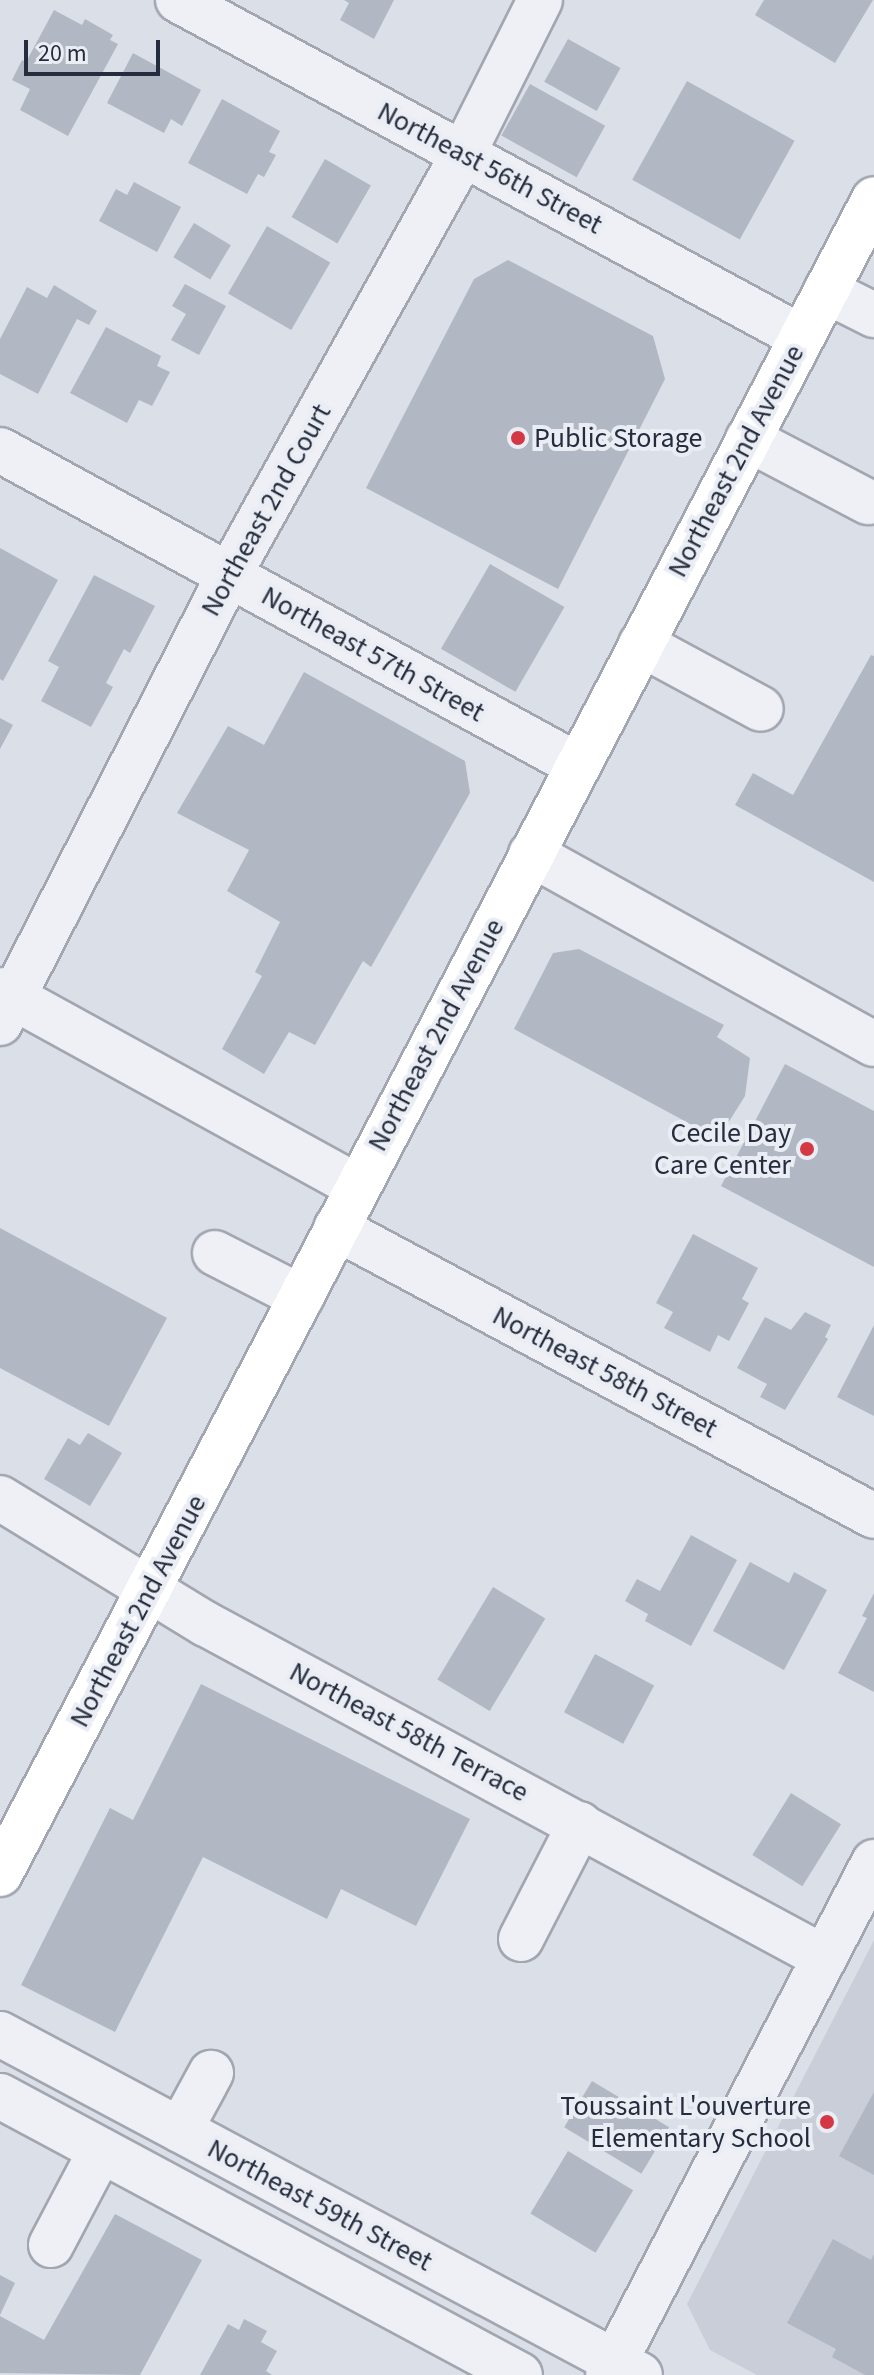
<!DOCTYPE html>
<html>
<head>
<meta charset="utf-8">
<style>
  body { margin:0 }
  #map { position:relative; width:874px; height:2375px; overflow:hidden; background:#dbdfe7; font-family:"Source Sans 3",sans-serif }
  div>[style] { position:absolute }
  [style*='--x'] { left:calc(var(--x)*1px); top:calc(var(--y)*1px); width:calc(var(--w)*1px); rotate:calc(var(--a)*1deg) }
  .built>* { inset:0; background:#c9ced9 }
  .building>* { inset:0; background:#b2b8c3; transform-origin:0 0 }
  .roads { filter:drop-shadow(2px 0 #a1a6b1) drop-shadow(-2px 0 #a1a6b1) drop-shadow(0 2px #a1a6b1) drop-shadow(0 -2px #a1a6b1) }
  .minor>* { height:44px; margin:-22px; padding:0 22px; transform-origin:22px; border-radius:22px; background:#eef0f5 }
  .major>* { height:44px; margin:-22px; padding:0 22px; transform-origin:22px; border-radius:22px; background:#fff }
  .dots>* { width:22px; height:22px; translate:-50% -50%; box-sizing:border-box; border:4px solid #eaeef4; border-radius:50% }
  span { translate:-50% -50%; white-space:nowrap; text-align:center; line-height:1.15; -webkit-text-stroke:8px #eaeef4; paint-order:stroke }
  .street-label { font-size:28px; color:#252c3d }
  .poi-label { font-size:28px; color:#252c3d }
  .left { translate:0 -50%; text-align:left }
  .right { translate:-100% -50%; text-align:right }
  .scale { position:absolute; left:24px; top:40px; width:136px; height:36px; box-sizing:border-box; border:4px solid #252c3d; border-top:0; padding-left:10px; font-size:24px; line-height:28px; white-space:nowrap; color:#252c3d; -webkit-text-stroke:6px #eaeef4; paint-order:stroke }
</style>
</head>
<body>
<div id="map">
  <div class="built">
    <div style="clip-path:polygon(874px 1940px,874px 2375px,757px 2375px,710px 2350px,687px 2304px)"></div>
  </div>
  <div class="building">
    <div style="clip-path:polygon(344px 0,394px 0,374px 39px,340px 20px,349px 3px)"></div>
    <div style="clip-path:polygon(764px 0,873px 0,835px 63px,755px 15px)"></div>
    <div style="clip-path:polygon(54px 10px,82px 25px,85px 19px,113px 35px,110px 40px,118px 44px,68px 136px,20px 110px,30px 89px,12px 80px,22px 60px,26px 62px)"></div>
    <div style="left:568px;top:39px;width:60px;height:49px;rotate:29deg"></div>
    <div style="clip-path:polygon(133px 53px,201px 90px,182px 126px,171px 119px,164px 133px,107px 103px)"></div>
    <div style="left:687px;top:81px;width:123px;height:113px;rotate:29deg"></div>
    <div style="left:530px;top:84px;width:86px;height:59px;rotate:29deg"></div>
    <div style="clip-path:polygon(222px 99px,280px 131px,269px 152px,276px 155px,264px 177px,258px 174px,247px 194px,188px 163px)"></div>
    <div style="left:325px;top:159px;width:53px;height:67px;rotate:30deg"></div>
    <div style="clip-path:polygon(134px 182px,181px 207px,157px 252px,99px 221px,116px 189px,127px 195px)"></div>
    <div style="left:194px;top:223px;width:43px;height:40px;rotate:31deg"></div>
    <div style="left:267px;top:226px;width:73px;height:78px;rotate:30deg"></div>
    <div style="clip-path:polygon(508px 260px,653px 336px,665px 379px,558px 589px,366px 488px,474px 279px)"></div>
    <div style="clip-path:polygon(185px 284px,226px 306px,199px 355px,171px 340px,186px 314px,172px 306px)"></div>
    <div style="clip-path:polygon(54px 285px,97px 311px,89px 325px,77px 319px,38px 394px,0 374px,0 339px,27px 287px,47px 298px)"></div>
    <div style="clip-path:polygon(106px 327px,161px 356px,157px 366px,170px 372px,152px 406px,139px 400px,127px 423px,70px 393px)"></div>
    <div style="clip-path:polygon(0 548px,58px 580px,3px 681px,0 679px)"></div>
    <div style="left:490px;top:564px;width:86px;height:98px;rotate:30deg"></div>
    <div style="clip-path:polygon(94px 575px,155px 606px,130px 653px,124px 649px,106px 683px,113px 687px,91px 727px,41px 701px,59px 667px,48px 661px)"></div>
    <div style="clip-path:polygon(871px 655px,874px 656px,874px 882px,735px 805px,753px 773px,793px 795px)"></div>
    <div style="clip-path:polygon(304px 672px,465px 761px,470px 793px,371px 967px,363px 961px,315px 1045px,289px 1032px,264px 1074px,222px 1049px,262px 976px,255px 972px,280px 922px,227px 891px,249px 850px,177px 813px,228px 726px,264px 745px)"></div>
    <div style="clip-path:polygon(0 718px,13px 725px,0 749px)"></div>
    <div style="clip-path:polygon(579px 949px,724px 1025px,717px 1037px,750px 1058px,745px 1096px,718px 1139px,514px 1029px,553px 953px)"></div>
    <div style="clip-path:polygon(785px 1064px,874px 1111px,874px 1267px,721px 1186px)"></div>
    <div style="clip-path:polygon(0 1228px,167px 1318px,109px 1426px,0 1368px)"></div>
    <div style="clip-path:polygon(693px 1234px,758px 1268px,742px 1299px,749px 1303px,729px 1341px,718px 1335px,710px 1352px,664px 1328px,673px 1312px,656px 1303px)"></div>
    <div style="clip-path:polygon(805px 1312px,831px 1325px,825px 1337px,828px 1339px,785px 1410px,760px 1397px,767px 1384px,737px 1368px,765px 1317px,791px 1330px)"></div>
    <div style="clip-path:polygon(874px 1325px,874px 1416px,837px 1397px)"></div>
    <div style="clip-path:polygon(88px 1433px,122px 1453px,90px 1506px,44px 1479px,68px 1438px,80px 1445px)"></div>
    <div style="clip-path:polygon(691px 1535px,737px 1560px,691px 1646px,645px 1621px,648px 1614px,625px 1601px,637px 1579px,660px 1591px)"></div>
    <div style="clip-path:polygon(750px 1562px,789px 1583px,794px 1572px,827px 1590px,784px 1670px,713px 1631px)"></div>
    <div style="left:493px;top:1587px;width:61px;height:108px;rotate:31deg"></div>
    <div style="clip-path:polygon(874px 1593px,874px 1692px,838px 1673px,867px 1618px,862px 1616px)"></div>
    <div style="left:595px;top:1654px;width:67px;height:66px;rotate:28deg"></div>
    <div style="clip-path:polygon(201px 1684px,470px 1819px,416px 1926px,341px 1889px,327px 1919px,203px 1857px,115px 2032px,21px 1985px,110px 1808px,133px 1820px)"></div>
    <div style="left:791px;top:1793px;width:59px;height:73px;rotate:32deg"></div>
    <div style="left:592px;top:2081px;width:90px;height:54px;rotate:31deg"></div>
    <div style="clip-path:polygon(874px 2092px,874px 2175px,839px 2156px)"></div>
    <div style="left:568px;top:2151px;width:76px;height:73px;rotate:31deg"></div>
    <div style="clip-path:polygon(115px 2214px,202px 2260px,140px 2375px,0 2373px,0 2316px,44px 2340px)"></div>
    <div style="clip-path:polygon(833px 2239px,871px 2260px,874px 2254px,874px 2375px,865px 2375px,832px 2357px,836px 2349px,787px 2323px)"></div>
    <div style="clip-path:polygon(0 2275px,15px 2283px,0 2315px)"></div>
    <div style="clip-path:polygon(244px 2319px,267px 2331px,261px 2342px,277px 2351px,266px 2371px,272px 2375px,200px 2375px,228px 2324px,239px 2330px)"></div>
  </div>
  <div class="roads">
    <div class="minor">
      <div style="--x:178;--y:0;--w:708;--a:28.41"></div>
      <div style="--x:826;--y:291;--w:54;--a:26.6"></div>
      <div style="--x:748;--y:439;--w:136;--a:27.7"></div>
      <div style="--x:0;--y:450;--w:657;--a:28.63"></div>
      <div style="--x:641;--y:644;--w:136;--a:28.4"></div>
      <div style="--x:531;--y:854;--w:392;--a:29"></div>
      <div style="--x:0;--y:990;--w:407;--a:28.8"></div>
      <div style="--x:0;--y:1023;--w:503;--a:-62.93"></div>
      <div style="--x:229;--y:575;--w:482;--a:-60.9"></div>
      <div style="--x:463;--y:154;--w:172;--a:-63.4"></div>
      <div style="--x:336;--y:1228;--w:610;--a:28.16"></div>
      <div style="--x:215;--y:1253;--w:97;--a:27.1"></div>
      <div style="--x:0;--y:1498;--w:241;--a:31.5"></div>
      <div style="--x:206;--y:1624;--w:701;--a:28.36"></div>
      <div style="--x:521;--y:1939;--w:129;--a:-62.8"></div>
      <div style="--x:0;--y:2034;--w:725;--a:28.05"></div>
      <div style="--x:0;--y:2096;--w:590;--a:28.22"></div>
      <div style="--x:180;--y:2130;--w:65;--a:-61.5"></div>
      <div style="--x:51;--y:2245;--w:107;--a:-62.2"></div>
      <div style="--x:608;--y:2375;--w:578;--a:-62.59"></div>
    </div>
    <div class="major">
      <div style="--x:0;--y:1874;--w:1889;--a:-62.44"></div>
    </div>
  </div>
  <div class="dots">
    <div style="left:518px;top:438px;background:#d43844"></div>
    <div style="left:807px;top:1149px;background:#d43844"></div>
    <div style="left:827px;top:2122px;background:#d43844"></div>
  </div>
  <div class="street-label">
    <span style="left:490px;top:168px;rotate:28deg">Northeast 56th Street</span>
    <span style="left:736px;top:461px;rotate:-62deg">Northeast 2nd Avenue</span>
    <span style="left:266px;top:510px;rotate:-61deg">Northeast 2nd Court</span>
    <span style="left:373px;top:654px;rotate:29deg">Northeast 57th Street</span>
    <span style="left:436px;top:1035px;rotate:-62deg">Northeast 2nd Avenue</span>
    <span style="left:605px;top:1372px;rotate:28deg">Northeast 58th Street</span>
    <span style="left:138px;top:1611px;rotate:-62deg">Northeast 2nd Avenue</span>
    <span style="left:409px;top:1732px;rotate:28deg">Northeast 58th Terrace</span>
    <span style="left:320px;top:2205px;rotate:28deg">Northeast 59th Street</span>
  </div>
  <div class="poi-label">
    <span class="left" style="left:534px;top:438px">Public Storage</span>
    <span class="right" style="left:791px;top:1149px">Cecile Day<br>Care Center</span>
    <span class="right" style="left:811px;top:2122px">Toussaint L'ouverture<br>Elementary School</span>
  </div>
  <div class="scale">20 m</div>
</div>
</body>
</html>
